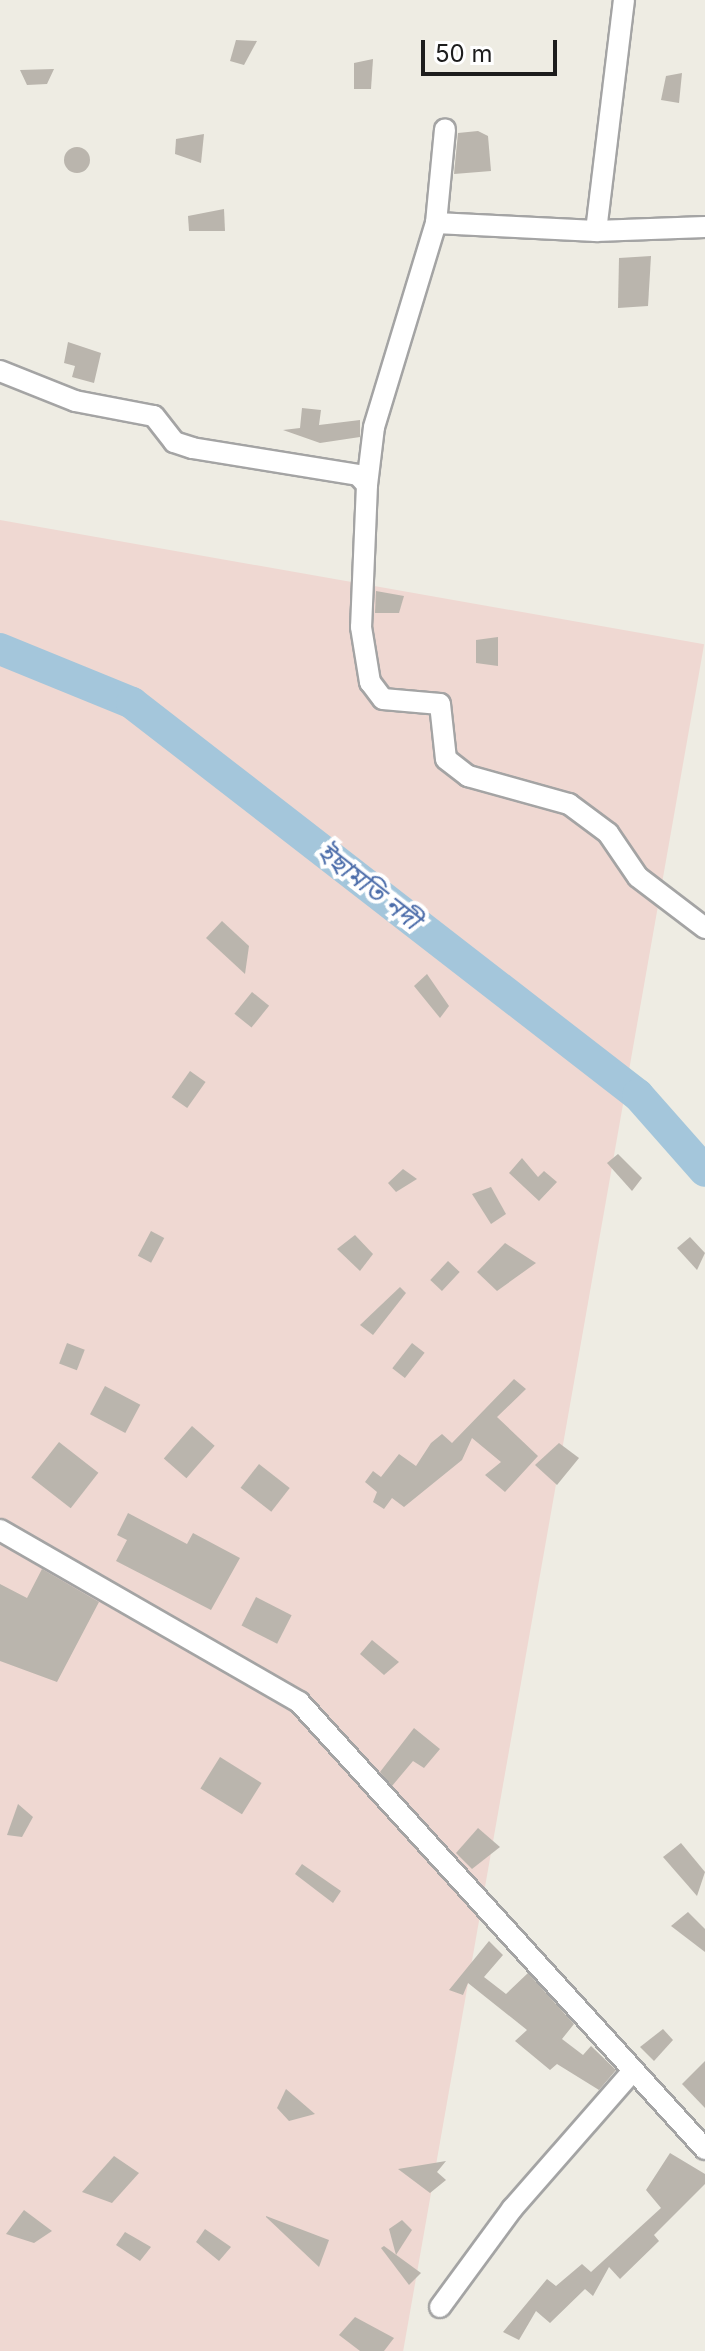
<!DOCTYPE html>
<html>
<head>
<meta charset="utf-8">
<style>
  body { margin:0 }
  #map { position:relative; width:705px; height:2351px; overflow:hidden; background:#eeece3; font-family:Inter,"Noto Sans Bengali",sans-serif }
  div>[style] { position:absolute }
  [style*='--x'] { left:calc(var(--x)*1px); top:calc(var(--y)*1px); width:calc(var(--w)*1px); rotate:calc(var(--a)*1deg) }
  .commercial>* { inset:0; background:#efd8d2; transform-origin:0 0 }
  .river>* { height:32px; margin:-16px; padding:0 16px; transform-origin:16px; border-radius:16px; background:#a4c6db }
  .building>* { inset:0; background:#bab5ad; transform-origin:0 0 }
  .round { border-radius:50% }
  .roads { filter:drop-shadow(2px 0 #a4a4a4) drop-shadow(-2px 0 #a4a4a4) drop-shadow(0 2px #a4a4a4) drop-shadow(0 -2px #a4a4a4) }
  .street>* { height:20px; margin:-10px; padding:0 10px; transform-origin:10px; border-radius:10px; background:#fff }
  span { translate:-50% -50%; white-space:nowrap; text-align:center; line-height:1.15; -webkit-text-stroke:8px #fff; paint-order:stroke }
  .water-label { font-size:26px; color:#4c6daa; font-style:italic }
  .scale { position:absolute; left:421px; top:40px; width:136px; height:36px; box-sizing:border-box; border:4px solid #1d1d1d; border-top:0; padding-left:10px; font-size:24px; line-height:28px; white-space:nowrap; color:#1d1d1d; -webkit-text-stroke:6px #fff; paint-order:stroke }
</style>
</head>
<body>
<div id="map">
  <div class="commercial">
    <div style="left:0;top:520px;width:715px;height:1831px;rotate:10deg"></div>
  </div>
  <div class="river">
    <div style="--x:0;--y:649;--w:143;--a:22.2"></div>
    <div style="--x:132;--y:703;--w:640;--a:37.77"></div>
    <div style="--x:638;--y:1095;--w:101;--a:48.6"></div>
  </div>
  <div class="building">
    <div style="clip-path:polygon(236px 40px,257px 41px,244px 65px,230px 61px)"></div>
    <div style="clip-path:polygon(373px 59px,371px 89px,354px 89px,354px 63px)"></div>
    <div style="clip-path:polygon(54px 69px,47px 84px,27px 85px,20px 70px)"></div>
    <div style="clip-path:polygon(682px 73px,679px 103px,661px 100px,666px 76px)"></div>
    <div style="clip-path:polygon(478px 131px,488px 136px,491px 171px,454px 174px,458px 133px)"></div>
    <div style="clip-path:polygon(204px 134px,201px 163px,175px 154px,176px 139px)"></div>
    <div class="round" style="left:64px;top:147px;width:26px;height:26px"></div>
    <div style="clip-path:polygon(224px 209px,225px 231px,189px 231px,188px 216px)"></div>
    <div style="clip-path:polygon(651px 256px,648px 306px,618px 308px,619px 258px)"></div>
    <div style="clip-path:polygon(68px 342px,101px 353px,94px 383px,72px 377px,75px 366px,64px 363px)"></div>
    <div style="clip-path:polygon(302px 408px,321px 410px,319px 425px,360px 420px,360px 437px,320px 443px,283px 430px,300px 428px)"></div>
    <div style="clip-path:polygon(376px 591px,404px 596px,399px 613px,375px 613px)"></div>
    <div style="clip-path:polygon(498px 637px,498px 666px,476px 663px,476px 640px)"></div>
    <div style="clip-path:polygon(222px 921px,249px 946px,245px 974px,206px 938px)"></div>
    <div style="clip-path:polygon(427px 974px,449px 1006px,440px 1018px,414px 986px)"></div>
    <div style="left:252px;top:992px;width:22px;height:28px;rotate:39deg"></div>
    <div style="left:190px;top:1071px;width:19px;height:32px;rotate:35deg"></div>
    <div style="clip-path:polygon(618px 1154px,642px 1178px,632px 1191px,607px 1163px)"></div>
    <div style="clip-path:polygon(522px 1158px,538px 1177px,544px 1171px,557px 1182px,539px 1201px,509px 1173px)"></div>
    <div style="clip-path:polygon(403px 1169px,417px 1179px,396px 1192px,388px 1183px)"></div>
    <div style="clip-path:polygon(491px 1187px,506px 1214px,491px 1224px,472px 1194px)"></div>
    <div style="left:151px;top:1231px;width:15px;height:28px;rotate:28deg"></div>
    <div style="clip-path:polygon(355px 1235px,373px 1254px,360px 1271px,337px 1249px)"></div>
    <div style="clip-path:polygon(690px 1237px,705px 1253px,697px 1270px,677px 1248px)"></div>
    <div style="clip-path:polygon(505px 1243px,536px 1263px,497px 1291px,477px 1272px)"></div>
    <div style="left:448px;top:1261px;width:16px;height:26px;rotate:43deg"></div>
    <div style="clip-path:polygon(400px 1287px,406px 1293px,373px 1335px,360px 1325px)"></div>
    <div style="left:67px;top:1343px;width:19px;height:22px;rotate:21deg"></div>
    <div style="left:412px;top:1343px;width:16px;height:32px;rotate:38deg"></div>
    <div style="clip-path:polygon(514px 1379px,526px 1389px,497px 1417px,538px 1456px,505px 1492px,485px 1475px,501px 1462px,472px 1438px,462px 1460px,404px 1507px,392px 1498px,384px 1509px,373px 1502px,377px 1492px,365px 1482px,373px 1471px,381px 1477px,399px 1454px,416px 1466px,431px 1443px,442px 1434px,452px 1443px)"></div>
    <div style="left:105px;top:1386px;width:40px;height:32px;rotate:28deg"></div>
    <div style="left:192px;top:1426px;width:30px;height:43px;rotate:41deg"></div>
    <div style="left:59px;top:1442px;width:50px;height:45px;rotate:38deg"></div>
    <div style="clip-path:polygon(559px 1443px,579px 1458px,557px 1485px,535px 1465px)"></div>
    <div style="left:259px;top:1464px;width:39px;height:30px;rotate:38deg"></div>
    <div style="clip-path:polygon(128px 1513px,187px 1544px,193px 1533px,240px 1558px,211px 1610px,116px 1561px,127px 1540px,117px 1535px)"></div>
    <div style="clip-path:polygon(42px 1569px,99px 1602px,57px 1682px,0 1661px,0 1584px,27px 1598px)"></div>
    <div style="left:256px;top:1597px;width:40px;height:32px;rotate:27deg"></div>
    <div style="clip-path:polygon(372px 1640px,399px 1662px,384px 1675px,360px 1654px)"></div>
    <div style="clip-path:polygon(414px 1728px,440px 1749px,424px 1768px,413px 1761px,392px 1786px,380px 1772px)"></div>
    <div style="left:220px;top:1757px;width:49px;height:37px;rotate:32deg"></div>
    <div style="clip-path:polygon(18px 1804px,33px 1817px,22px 1837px,7px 1835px)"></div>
    <div style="clip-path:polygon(478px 1828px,500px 1847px,472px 1869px,456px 1853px)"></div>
    <div style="clip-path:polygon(681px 1843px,705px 1872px,697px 1896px,663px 1857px)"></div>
    <div style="clip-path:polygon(302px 1864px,341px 1891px,333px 1903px,295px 1874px)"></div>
    <div style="clip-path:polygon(688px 1912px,705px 1929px,705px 1952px,671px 1926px)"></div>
    <div style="clip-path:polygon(489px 1941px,503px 1955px,484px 1977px,506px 1994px,528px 1973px,574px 2024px,562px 2039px,583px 2055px,591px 2046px,616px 2070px,599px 2090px,557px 2064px,550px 2070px,515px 2041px,527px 2030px,468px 1983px,463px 1995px,449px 1990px)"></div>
    <div style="clip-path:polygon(663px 2029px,673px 2040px,654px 2061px,640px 2047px)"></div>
    <div style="clip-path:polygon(705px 2061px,705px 2108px,682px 2084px)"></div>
    <div style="clip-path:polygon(286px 2089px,315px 2114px,289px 2121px,277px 2108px)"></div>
    <div style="clip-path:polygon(670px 2153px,705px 2174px,705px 2184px,654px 2235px,659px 2241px,620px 2279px,609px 2267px,593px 2296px,585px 2289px,550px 2323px,536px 2311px,519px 2340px,503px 2332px,547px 2279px,556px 2286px,582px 2264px,591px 2272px,661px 2208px,646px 2190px)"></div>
    <div style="clip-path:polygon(114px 2156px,139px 2173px,112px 2203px,82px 2192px)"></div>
    <div style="clip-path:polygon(446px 2161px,437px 2172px,446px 2180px,430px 2193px,398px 2169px)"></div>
    <div style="clip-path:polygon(24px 2210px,52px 2231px,34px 2243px,6px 2234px)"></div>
    <div style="clip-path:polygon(266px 2216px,329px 2240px,319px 2267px,266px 2217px)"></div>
    <div style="clip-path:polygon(402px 2220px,412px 2230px,396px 2255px,389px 2229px)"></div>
    <div style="clip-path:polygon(205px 2229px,231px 2247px,219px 2261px,196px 2242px)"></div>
    <div style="clip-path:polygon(125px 2232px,151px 2247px,140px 2261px,116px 2245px)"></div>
    <div style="clip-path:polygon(384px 2246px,421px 2273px,409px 2285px,381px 2248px)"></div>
    <div style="clip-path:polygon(355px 2317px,394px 2338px,384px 2351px,360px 2351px,339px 2335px)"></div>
  </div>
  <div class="roads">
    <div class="street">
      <div style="--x:436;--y:223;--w:160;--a:2.9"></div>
      <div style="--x:596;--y:231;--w:109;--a:-2.1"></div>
      <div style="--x:596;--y:231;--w:233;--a:-83.1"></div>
      <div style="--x:0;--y:371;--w:81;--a:21.8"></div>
      <div style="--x:75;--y:401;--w:80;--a:10.8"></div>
      <div style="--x:154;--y:416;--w:33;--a:52"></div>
      <div style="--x:174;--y:442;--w:19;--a:18"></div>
      <div style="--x:192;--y:448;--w:168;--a:9.2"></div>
      <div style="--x:358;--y:475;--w:13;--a:48"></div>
      <div style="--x:367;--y:485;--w:142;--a:92.4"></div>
      <div style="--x:361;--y:627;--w:56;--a:80.7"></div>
      <div style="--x:370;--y:682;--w:21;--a:53"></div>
      <div style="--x:383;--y:699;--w:57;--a:5"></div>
      <div style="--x:440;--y:704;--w:55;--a:83.8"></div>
      <div style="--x:446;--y:759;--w:28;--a:38"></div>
      <div style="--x:468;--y:776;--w:105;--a:15.5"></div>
      <div style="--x:569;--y:804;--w:49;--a:36.6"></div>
      <div style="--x:608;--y:833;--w:53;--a:55.7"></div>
      <div style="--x:638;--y:877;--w:84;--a:37.3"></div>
      <div style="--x:367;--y:485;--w:58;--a:-83.1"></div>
      <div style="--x:374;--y:427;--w:213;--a:-73.1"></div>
      <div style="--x:436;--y:223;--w:94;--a:-84.5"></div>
      <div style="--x:0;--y:1530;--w:345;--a:29.9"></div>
      <div style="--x:299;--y:1702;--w:604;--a:47.75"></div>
      <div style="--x:440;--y:2307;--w:122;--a:-53.7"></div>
      <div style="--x:512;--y:2209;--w:182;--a:-48.8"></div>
    </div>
  </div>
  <div class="water-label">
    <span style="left:369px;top:886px;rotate:38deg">ইছামতি নদী</span>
  </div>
  <div class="scale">50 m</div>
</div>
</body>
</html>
